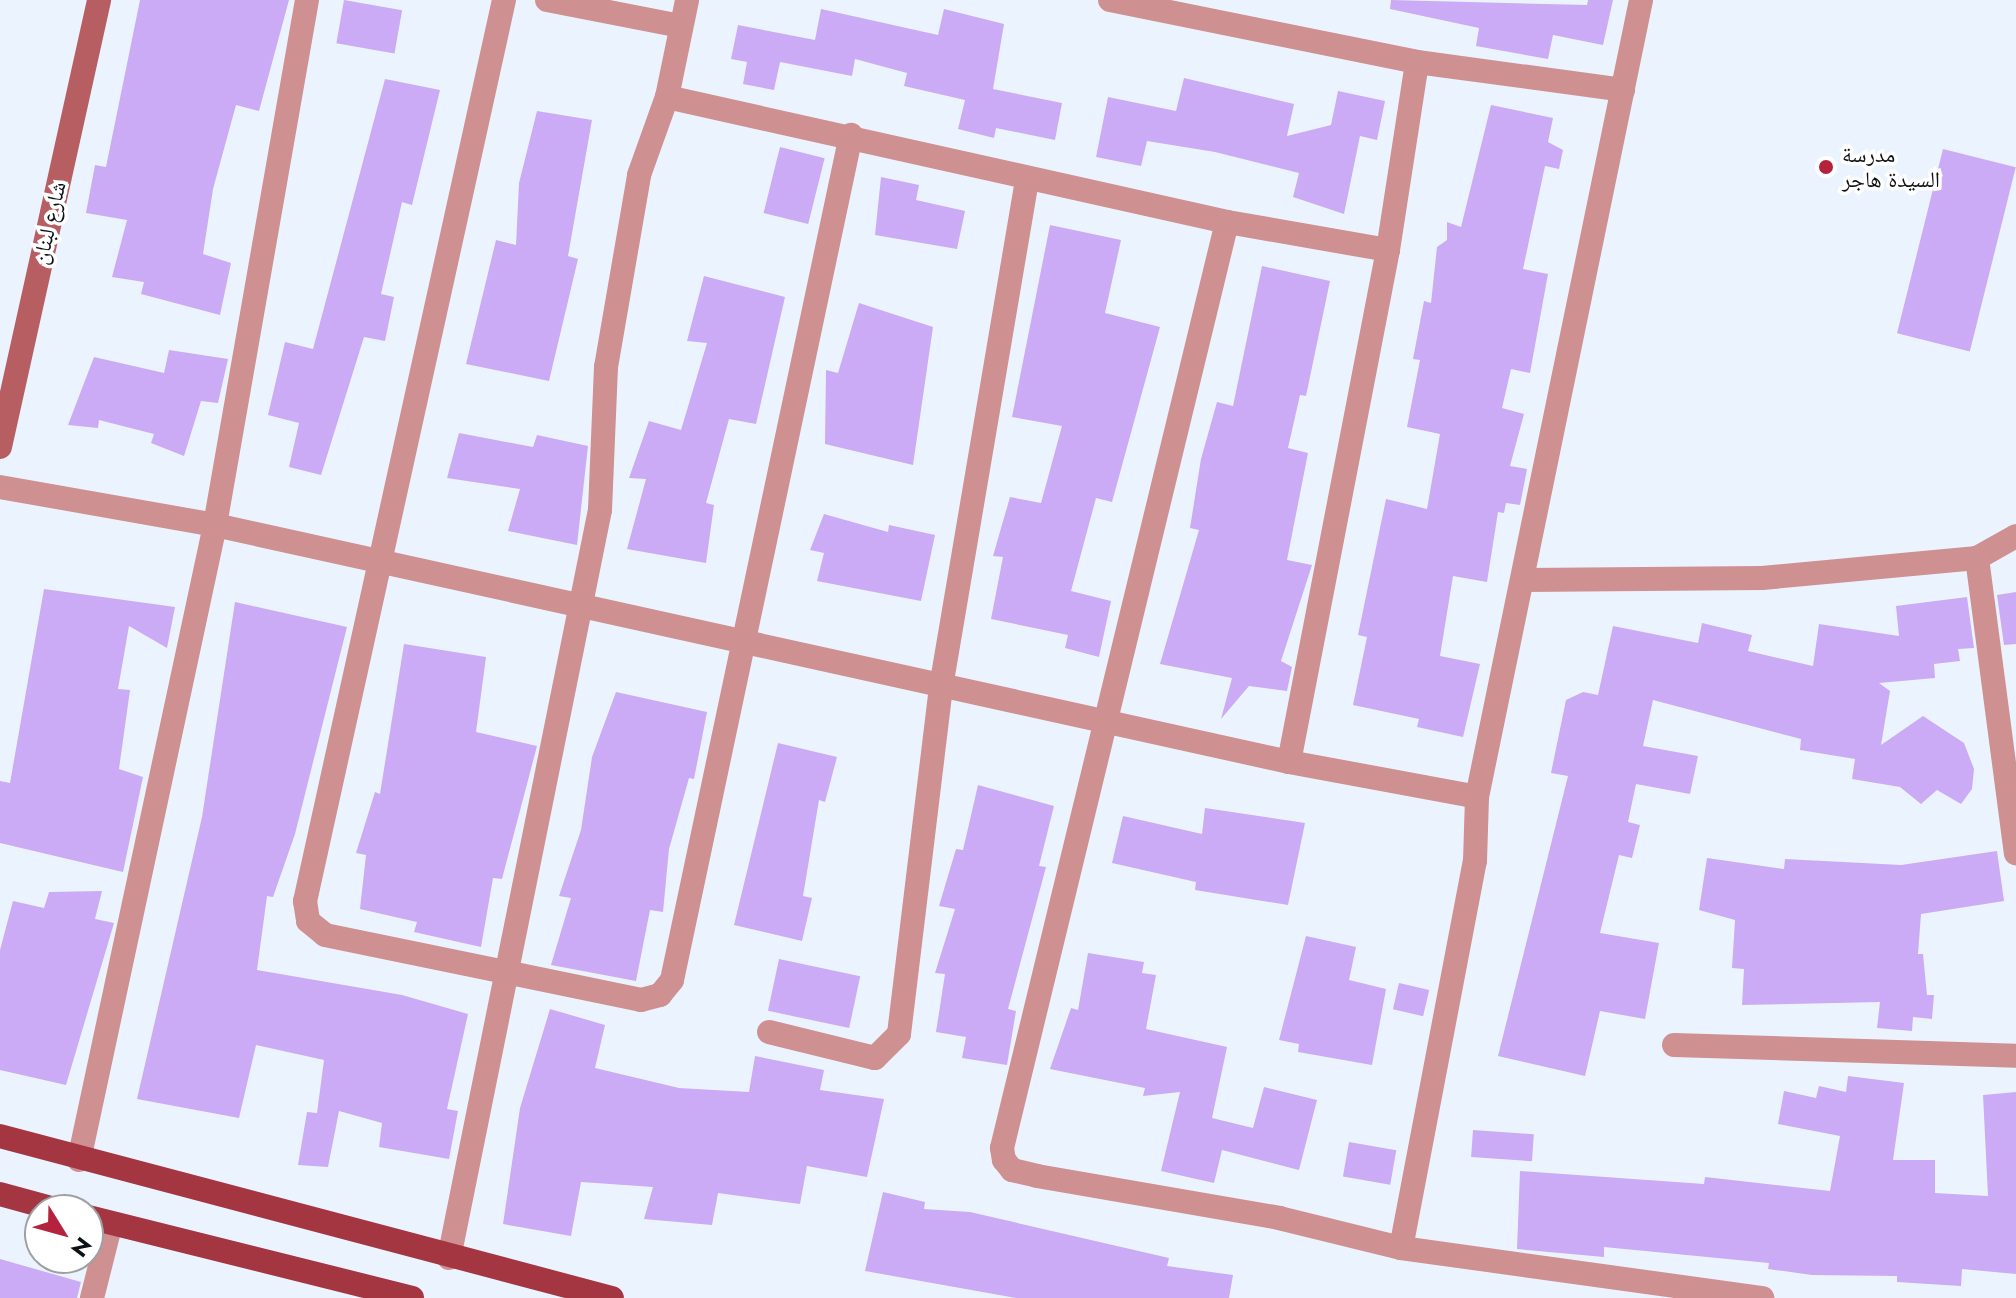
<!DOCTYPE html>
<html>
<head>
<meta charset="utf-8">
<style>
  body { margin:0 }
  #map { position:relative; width:2016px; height:1298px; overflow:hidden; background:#ebf4fe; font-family:Jost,"Noto Naskh Arabic",sans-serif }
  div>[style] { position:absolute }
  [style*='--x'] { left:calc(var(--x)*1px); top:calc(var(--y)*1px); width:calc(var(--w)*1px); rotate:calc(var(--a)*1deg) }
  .building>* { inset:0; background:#cbabf5; transform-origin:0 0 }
  .street>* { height:24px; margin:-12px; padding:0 12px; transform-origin:12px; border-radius:12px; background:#ce9091 }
  .secondary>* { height:24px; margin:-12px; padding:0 12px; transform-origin:12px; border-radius:12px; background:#b75e62 }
  .primary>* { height:24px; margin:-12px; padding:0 12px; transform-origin:12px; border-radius:12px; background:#a33641 }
  .dots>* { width:22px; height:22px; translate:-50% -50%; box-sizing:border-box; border:4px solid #fff; border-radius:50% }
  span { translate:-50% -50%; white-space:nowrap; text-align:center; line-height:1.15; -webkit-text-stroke:7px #fff; paint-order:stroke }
  .poi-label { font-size:22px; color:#0e1114 }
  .left { translate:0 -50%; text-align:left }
  .street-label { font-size:22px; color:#0e1114 }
  .north { position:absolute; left:24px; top:1194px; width:80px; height:80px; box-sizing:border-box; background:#fff; border:2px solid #9fa0a1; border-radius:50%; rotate:127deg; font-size:22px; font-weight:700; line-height:32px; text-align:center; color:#0e1114 }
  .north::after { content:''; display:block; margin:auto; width:28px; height:36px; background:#b4223e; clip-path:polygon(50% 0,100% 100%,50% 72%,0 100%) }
</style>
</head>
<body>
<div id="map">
  <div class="building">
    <div style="clip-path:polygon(140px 0,289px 0,259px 111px,236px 105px,213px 189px,203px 254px,231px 263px,220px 315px,141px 294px,144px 282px,112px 277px,127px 220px,86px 213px,95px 165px,106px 167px)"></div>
    <div style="left:344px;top:0;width:59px;height:44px;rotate:10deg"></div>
    <div style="clip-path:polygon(1391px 0,1587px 5px,1588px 0,1613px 0,1603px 45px,1553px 35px,1548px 59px,1476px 46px,1479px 28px,1390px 9px)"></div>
    <div style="clip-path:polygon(821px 9px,938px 35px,944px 9px,1004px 24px,993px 89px,1062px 103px,1055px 140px,996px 128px,994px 138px,958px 129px,965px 100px,904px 86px,907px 73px,855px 59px,852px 76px,780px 62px,774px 90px,743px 84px,747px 62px,731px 59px,738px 25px,815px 40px)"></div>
    <div style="clip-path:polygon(1184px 78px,1294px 104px,1287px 136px,1331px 125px,1338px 91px,1385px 101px,1377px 140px,1360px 136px,1344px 214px,1293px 197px,1299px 173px,1215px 152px,1147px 141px,1141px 166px,1096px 157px,1108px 97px,1176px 111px)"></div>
    <div style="clip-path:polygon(385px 79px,440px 90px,412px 205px,402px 202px,381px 294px,394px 297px,385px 341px,364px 337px,321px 475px,289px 467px,299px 423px,268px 415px,285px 342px,313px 349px)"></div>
    <div style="clip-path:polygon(1491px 105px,1553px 118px,1548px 142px,1563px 150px,1559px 169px,1545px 166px,1523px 269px,1548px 274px,1530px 373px,1511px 369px,1502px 408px,1524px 414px,1510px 466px,1527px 469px,1520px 505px,1506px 503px,1504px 513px,1498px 512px,1487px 582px,1453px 576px,1440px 656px,1480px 664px,1463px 737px,1417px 727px,1419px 719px,1353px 705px,1367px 637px,1358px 635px,1386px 499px,1427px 509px,1440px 434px,1407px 427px,1420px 360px,1413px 359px,1424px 301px,1431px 303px,1437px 247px,1447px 240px,1447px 222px,1461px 227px)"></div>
    <div style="clip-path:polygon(537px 111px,592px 120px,568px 256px,578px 259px,549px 381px,466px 364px,496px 240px,516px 245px,519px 183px)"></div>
    <div style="left:780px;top:147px;width:46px;height:68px;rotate:14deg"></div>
    <div style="left:1943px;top:149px;width:75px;height:190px;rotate:14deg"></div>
    <div style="clip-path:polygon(881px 177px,919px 185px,916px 200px,965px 211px,957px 249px,875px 235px)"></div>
    <div style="clip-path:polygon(1050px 225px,1121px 240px,1105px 313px,1160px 327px,1112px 502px,1096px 498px,1071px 591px,1111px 601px,1099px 657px,1065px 648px,1068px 635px,991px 619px,1003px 557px,993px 556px,1010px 497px,1041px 503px,1062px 426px,1012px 417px)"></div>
    <div style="clip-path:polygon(1262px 266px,1330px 281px,1306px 396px,1300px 395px,1288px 448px,1308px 453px,1287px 560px,1312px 565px,1281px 661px,1292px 667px,1287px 691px,1249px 686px,1221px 719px,1232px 678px,1160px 664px,1199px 530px,1190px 528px,1201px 459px,1217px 402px,1233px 406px)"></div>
    <div style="clip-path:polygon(704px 276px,785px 297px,756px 424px,729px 419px,706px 503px,714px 505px,706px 563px,627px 549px,646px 479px,629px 478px,649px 421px,681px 430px,707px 343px,687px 341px)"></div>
    <div style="clip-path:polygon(859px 303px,933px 327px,913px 465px,825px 444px,826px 370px,838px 373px)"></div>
    <div style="clip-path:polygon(169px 350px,228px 359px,218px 403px,201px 401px,184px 456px,151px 443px,154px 434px,99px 420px,98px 428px,68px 425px,94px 357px,164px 373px)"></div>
    <div style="clip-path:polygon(459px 433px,533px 447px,537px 435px,588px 446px,577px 545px,508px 531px,520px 489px,447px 478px)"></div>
    <div style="clip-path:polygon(824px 514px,888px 532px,889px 525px,935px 535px,921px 601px,817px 581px,824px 553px,810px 550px)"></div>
    <div style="clip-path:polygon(44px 589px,175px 607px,167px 648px,129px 626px,118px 689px,130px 690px,119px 769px,143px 777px,123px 872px,0 843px,0 781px,10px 783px)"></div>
    <div style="clip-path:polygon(2016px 592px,2016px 644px,2004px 645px,1997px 595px)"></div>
    <div style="clip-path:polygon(1967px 597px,1974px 648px,1958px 649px,1960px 661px,1934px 664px,1935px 678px,1879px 683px,1890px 691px,1881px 745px,1923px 716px,1964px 743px,1974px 769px,1972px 789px,1961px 804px,1937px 790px,1921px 804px,1900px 787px,1852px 779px,1855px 759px,1800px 750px,1801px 739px,1653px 700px,1643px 746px,1698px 756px,1690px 794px,1636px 784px,1628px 822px,1640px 825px,1632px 858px,1619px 855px,1600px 933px,1659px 943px,1645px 1019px,1600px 1011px,1585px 1076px,1498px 1056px,1568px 776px,1551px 773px,1566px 700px,1583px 692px,1598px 695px,1613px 626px,1698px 643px,1702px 623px,1752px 635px,1748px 651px,1813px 666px,1819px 624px,1899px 636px,1896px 606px)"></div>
    <div style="clip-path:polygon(235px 602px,347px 627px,295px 834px,273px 897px,267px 896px,257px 970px,402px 995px,468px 1014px,447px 1109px,458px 1111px,449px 1159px,379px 1147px,382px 1123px,339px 1111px,328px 1167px,298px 1165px,307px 1112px,317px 1113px,324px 1060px,256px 1045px,239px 1118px,137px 1099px,202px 817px)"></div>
    <div style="clip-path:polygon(404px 644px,486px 657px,476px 732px,537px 746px,502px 879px,493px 878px,481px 947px,414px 932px,417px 922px,360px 909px,366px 855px,356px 853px,375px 792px,380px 794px)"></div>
    <div style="clip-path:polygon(616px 692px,707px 712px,694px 779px,689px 778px,669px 849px,663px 912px,650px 910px,636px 981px,551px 965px,571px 898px,559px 896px,581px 830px,592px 757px)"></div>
    <div style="clip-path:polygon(778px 743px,837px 757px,825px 802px,819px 800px,803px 896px,812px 898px,802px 941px,734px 925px)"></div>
    <div style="clip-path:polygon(978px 785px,1054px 806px,1039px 866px,1046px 867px,1008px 1009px,1016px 1011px,1007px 1065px,962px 1058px,966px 1037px,936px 1032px,945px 974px,935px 973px,955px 909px,939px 906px,956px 849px,963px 850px)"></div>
    <div style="clip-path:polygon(1205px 808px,1305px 823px,1288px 905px,1195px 890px,1196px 882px,1112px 863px,1123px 816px,1202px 834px)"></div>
    <div style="clip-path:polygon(1997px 851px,2004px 901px,1921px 914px,1918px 954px,1923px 954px,1927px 995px,1934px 995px,1932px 1019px,1913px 1017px,1912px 1031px,1877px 1028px,1880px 1002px,1742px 1005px,1744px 969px,1732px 968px,1735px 920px,1699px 910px,1707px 858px,1784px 869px,1785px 859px,1901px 865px)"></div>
    <div style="clip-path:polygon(102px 891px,95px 919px,114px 923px,66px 1085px,0 1070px,0 950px,13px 901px,44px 908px,49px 892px)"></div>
    <div style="clip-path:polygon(1306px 936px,1356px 947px,1349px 980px,1386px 989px,1372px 1065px,1298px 1052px,1299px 1044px,1279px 1040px)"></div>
    <div style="clip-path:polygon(1088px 953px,1144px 962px,1142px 973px,1156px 975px,1146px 1029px,1227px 1047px,1212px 1118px,1253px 1128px,1264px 1087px,1317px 1100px,1299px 1170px,1222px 1150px,1214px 1183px,1161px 1171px,1180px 1092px,1143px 1096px,1145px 1088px,1050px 1069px,1071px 1008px,1078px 1010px)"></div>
    <div style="left:779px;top:959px;width:83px;height:53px;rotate:12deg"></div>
    <div style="left:1399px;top:983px;width:31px;height:27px;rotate:13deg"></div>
    <div style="clip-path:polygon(550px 1009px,605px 1025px,595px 1068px,679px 1088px,749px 1092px,755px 1056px,824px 1070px,820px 1090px,884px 1099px,867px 1177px,807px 1166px,800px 1204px,718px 1193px,712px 1225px,644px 1219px,653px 1187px,581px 1182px,571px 1236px,503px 1224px,520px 1108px)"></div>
    <div style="clip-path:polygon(1848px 1076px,1904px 1083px,1893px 1160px,1935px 1160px,1935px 1193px,1988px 1196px,1983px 1095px,2016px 1092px,2016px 1274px,1962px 1269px,1961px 1286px,1897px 1282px,1897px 1276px,1812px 1275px,1768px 1269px,1769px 1263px,1604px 1247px,1604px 1257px,1517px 1249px,1520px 1171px,1704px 1184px,1705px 1177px,1830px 1191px,1840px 1136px,1778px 1124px,1784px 1091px,1816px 1098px,1819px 1086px,1846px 1092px)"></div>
    <div style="left:1473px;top:1130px;width:61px;height:27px;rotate:4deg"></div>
    <div style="left:1349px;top:1142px;width:48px;height:35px;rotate:10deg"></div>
    <div style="clip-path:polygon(883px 1192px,925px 1202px,924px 1209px,970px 1212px,1169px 1258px,1167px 1266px,1233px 1275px,1229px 1298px,1016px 1298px,865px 1271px)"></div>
    <div style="clip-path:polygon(0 1259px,81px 1282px,77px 1298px,0 1298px)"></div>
  </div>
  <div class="street">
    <div style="--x:504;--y:0;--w:923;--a:102.45"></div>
    <div style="--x:305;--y:901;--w:20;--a:81"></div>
    <div style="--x:308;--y:921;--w:22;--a:39"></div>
    <div style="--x:325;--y:935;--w:323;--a:11.6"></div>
    <div style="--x:641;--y:1000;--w:20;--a:-15"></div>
    <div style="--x:660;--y:995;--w:19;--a:-51"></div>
    <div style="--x:672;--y:980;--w:864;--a:-78.04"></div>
    <div style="--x:547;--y:0;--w:136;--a:11"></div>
    <div style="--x:1110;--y:0;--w:313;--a:11.4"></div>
    <div style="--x:1417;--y:62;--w:208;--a:7.7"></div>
    <div style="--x:667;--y:97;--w:574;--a:12.58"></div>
    <div style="--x:1388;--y:250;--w:190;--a:-81.2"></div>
    <div style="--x:0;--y:487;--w:218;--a:10"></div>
    <div style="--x:215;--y:525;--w:1100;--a:12.44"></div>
    <div style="--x:1289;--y:762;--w:191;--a:10.5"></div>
    <div style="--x:1977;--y:558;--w:298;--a:82.5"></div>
    <div style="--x:1525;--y:580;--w:237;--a:-0.5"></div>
    <div style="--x:1762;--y:578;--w:216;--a:-5.3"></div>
    <div style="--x:1977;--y:558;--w:45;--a:-29.4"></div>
    <div style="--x:1289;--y:762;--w:521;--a:-79.06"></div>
    <div style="--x:1388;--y:250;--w:163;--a:-170.1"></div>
    <div style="--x:1227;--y:222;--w:953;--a:103.66"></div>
    <div style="--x:1002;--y:1148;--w:12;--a:81"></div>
    <div style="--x:1004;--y:1160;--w:13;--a:51"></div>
    <div style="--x:1012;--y:1170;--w:26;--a:13"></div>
    <div style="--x:1037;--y:1176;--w:246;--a:9.8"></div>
    <div style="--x:1279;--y:1218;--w:126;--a:13.8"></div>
    <div style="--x:1401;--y:1248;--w:365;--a:7.9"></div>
    <div style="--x:769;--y:1032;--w:109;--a:13.8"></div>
    <div style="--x:875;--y:1058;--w:34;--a:-45"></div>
    <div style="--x:899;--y:1034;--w:350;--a:-83.1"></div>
    <div style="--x:941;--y:687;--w:514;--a:-80.37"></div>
    <div style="--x:1674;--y:1045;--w:342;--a:1.8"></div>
    <div style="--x:79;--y:1160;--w:649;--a:-77.91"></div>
    <div style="--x:215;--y:525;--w:533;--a:-80.06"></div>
    <div style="--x:1401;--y:1248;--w:394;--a:-79.2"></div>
    <div style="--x:1475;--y:861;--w:64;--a:-88.2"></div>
    <div style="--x:1477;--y:797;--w:814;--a:-78.37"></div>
    <div style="--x:449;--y:1258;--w:763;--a:-78.59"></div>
    <div style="--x:600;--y:510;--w:143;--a:-87.6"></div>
    <div style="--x:606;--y:367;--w:195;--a:-80.2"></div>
    <div style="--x:639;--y:175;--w:83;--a:-70.3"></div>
    <div style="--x:667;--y:97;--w:99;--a:-78.3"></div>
    <div style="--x:92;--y:1298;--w:77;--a:-75.8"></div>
  </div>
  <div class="secondary">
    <div style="--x:0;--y:447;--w:458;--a:-77.5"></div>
  </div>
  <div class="primary">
    <div style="--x:0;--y:1136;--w:633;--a:14.83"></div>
    <div style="--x:0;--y:1194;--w:60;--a:15.4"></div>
    <div style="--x:88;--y:1217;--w:334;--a:14"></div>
  </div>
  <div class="dots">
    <div style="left:1826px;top:167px;background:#b4223e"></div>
  </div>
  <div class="poi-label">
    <span class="left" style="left:1842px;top:167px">مدرسة<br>السيدة هاجر</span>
  </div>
  <div class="street-label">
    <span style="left:49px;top:223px;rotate:-77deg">شارع لبنان</span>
  </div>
  <div class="north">N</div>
</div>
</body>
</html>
